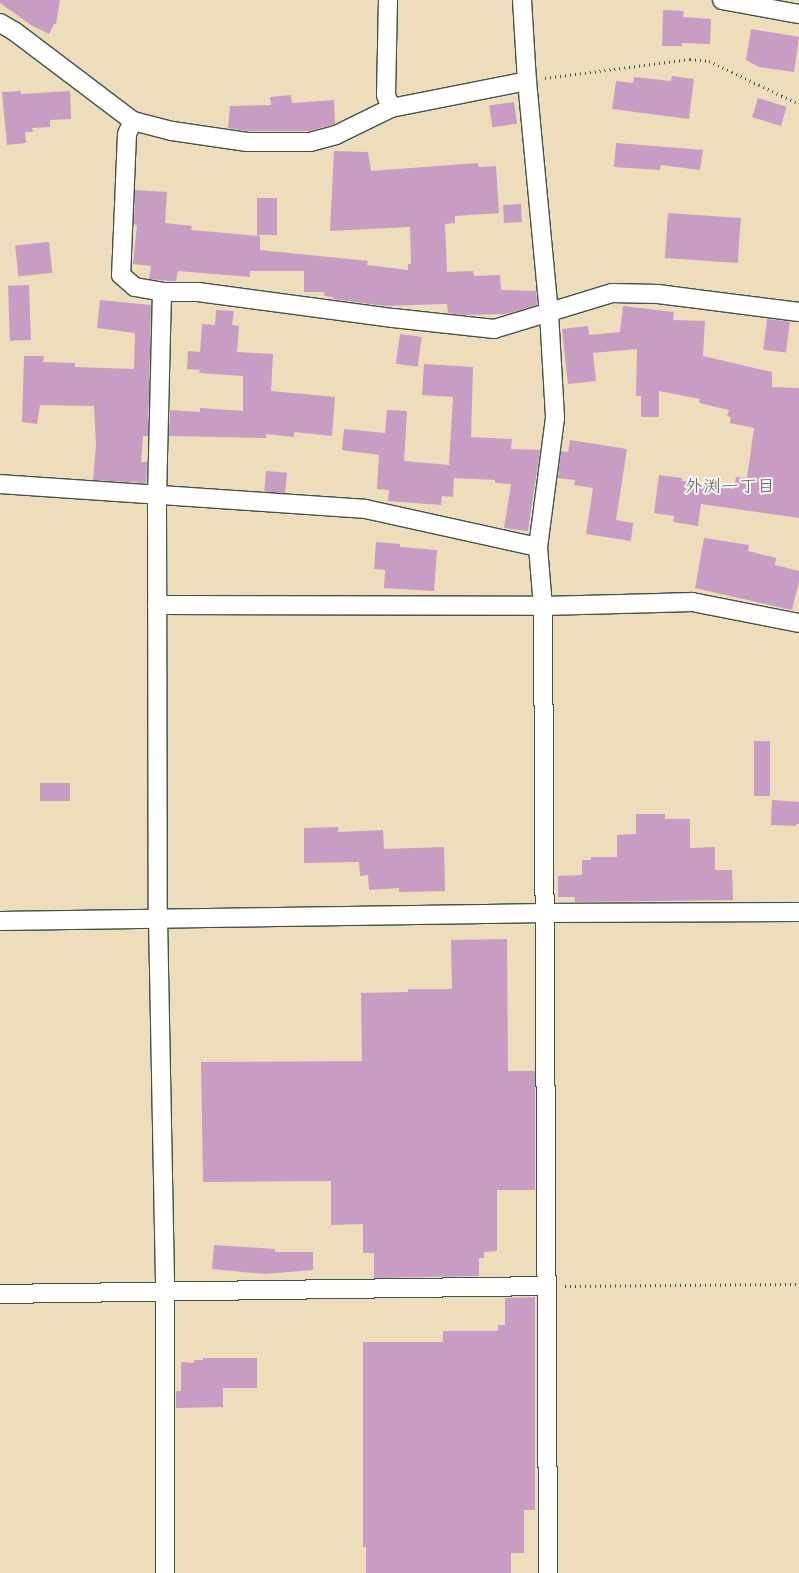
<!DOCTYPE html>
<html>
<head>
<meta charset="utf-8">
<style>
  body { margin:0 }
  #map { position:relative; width:799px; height:1573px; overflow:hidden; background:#eeddba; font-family:Sriracha,"Klee One",sans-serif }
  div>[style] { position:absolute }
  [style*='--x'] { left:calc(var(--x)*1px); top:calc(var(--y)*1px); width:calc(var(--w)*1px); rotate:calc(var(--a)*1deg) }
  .building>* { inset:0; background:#c99dc3; transform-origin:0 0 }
  .path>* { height:3px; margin-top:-1.5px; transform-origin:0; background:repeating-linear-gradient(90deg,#3e5548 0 1px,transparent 0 5px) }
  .roads { filter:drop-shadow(1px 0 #3e5548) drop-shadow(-1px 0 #3e5548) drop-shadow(0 1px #3e5548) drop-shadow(0 -1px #3e5548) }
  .minor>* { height:18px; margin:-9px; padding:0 9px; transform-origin:9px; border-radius:9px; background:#fff }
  span { translate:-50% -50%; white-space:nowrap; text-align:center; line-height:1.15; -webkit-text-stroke:4px #f6f6f2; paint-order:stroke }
  .neighbourhood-label { font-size:18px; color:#5a5f66 }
</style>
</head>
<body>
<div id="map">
  <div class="building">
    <div style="clip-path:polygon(0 0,60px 0,56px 24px,54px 24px,49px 34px,31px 25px,0 3px)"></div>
    <div style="clip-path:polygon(663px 10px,684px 11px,683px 17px,711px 19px,710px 44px,682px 43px,682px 46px,662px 46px)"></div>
    <div style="clip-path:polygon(751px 29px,799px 37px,794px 72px,759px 67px,746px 60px)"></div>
    <div style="clip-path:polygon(672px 76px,694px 79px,689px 119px,612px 109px,616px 81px,633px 83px,634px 77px,671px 81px)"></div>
    <div style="clip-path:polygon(21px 91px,21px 94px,70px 91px,71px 119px,50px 120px,50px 127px,32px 128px,33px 132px,25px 132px,26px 143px,7px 145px,2px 92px)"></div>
    <div style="clip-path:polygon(291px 95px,292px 103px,334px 100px,335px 124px,309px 131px,248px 131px,228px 128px,230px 106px,271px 105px,270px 97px)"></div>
    <div style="left:758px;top:98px;width:30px;height:20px;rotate:17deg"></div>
    <div style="left:514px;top:102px;width:22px;height:25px;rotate:82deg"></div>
    <div style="clip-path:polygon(616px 143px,703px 150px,700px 170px,661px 165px,660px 170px,614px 167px)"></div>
    <div style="clip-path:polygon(334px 151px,368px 152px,371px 171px,478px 163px,479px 167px,496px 166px,499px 213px,455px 216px,455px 223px,445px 224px,447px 272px,473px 271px,474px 276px,500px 275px,501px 290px,536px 291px,537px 305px,506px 314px,463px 315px,448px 313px,447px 304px,385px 306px,333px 299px,333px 297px,324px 296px,325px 292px,304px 292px,304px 271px,250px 271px,250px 277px,178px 271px,176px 281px,170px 281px,149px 279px,151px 266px,133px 264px,137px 225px,134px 224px,135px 190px,167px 192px,165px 223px,192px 226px,191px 230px,260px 236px,260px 250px,368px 261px,367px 265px,408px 270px,408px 264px,411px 264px,410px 227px,330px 231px)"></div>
    <div style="left:257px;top:198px;width:20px;height:37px"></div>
    <div style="left:521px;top:204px;width:18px;height:18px;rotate:87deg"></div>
    <div style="left:668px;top:213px;width:73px;height:45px;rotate:4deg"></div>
    <div style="left:49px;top:242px;width:31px;height:34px;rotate:84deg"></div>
    <div style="left:29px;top:285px;width:55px;height:21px;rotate:88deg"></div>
    <div style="clip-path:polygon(100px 300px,151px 305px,148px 436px,143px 436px,141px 462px,147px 462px,146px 483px,93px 480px,96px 445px,94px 406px,40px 405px,37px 424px,22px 422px,24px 356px,44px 356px,43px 362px,75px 363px,75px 367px,134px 369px,135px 333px,97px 328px)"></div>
    <div style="clip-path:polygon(623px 306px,674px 312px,673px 320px,705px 321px,703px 356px,772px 372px,772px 387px,799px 388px,799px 518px,701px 504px,698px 526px,673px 522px,674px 516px,654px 513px,659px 475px,682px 478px,682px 481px,734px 489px,736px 477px,747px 478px,754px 428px,730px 423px,731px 417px,727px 416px,729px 410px,699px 403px,700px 399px,659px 391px,659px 417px,641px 417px,641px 396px,636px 396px,637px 349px,593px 353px,596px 381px,568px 384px,562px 329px,588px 326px,589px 335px,620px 332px)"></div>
    <div style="clip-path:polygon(216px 310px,234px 311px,232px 325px,239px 326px,237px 352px,273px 354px,271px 391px,335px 397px,332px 436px,294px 432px,294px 437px,266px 434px,266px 438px,169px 436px,170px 410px,200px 412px,200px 408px,243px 411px,243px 376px,199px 373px,200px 370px,187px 369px,188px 351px,200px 352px,202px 324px,215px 325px)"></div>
    <div style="left:767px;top:319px;width:23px;height:31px;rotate:7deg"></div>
    <div style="left:400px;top:334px;width:22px;height:30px;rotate:8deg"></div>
    <div style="clip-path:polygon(424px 364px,473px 367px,471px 437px,512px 439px,511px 449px,540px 450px,528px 531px,504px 528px,511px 484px,495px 483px,495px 480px,454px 478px,453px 497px,442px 496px,441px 505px,388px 501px,389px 490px,377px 489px,379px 455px,342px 450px,344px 429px,385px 433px,387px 410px,407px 411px,404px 461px,449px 465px,453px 397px,422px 395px)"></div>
    <div style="clip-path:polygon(570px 440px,627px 449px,616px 520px,633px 523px,631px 541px,586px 534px,593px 488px,574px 485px,575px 480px,558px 478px,561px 451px,568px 452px)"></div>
    <div style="left:266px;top:471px;width:21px;height:21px;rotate:5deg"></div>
    <div style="clip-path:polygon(704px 538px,749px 545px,748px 551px,776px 558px,775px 565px,799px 571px,799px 582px,792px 610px,695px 588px)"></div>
    <div style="clip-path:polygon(376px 542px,400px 544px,400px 547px,437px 550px,434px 591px,384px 588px,385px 570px,374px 569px)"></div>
    <div style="left:754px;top:741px;width:16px;height:55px"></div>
    <div style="left:40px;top:783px;width:30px;height:18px"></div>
    <div style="clip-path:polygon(772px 800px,799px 802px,799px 824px,796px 824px,796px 826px,771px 825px)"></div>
    <div style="clip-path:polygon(636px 814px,665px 814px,665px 819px,690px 819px,690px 848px,715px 847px,715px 870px,732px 870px,733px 900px,575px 902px,575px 897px,558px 897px,558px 876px,582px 875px,582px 860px,591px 860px,591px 857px,617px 857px,617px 835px,636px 834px)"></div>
    <div style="clip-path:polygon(338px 827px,338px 832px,383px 830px,384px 849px,444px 847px,445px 891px,399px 892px,399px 888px,369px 890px,368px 875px,360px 876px,359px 862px,304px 863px,304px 828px)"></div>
    <div style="clip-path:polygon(507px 939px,508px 1071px,535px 1071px,535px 1190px,497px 1190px,497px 1251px,484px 1252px,484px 1258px,479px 1258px,479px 1276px,374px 1278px,374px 1253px,363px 1253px,363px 1224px,331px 1225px,331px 1181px,203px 1182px,201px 1062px,362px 1061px,361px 993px,408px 992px,408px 989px,452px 989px,451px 940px)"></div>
    <div style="clip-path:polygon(214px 1245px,275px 1249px,275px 1252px,313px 1252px,313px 1270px,265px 1274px,212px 1269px)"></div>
    <div style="clip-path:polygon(535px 1297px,535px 1510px,524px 1510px,524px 1553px,511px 1553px,511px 1573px,366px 1573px,366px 1547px,363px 1547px,363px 1342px,443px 1342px,443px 1331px,498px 1331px,498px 1325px,505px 1325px,505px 1298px)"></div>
    <div style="clip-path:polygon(203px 1358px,257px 1358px,257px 1388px,223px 1388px,223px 1407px,176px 1408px,176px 1391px,181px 1391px,181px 1362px,194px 1363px,194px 1360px,203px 1360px)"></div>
  </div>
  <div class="path">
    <div style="--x:545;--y:78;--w:146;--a:-7.5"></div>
    <div style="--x:690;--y:59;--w:19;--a:6"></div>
    <div style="--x:709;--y:61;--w:100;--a:25.5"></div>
    <div style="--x:565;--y:1286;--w:234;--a:-0.5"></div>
  </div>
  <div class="roads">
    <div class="minor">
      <div style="--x:388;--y:0;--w:95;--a:91.2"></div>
      <div style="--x:386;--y:95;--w:14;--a:69"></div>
      <div style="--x:522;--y:0;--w:81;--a:86.5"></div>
      <div style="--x:527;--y:81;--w:233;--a:84.6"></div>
      <div style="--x:549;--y:313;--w:105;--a:86.7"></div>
      <div style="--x:555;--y:418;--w:130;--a:97.5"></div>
      <div style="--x:538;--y:547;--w:59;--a:85.2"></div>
      <div style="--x:543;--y:606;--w:967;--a:89.7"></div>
      <div style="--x:722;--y:0;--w:78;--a:10.3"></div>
      <div style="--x:0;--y:23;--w:16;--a:30"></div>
      <div style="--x:14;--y:31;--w:149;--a:37.1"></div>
      <div style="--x:133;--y:121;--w:14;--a:115"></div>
      <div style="--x:127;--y:134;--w:141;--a:92.4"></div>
      <div style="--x:121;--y:275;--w:18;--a:41"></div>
      <div style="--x:135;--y:287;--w:27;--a:10"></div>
      <div style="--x:162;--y:292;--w:36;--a:0"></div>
      <div style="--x:198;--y:292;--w:197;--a:7.6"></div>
      <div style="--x:393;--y:318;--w:102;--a:6.2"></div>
      <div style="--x:494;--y:329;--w:123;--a:-17"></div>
      <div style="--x:612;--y:293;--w:46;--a:1.2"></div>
      <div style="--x:658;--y:294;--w:142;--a:7.3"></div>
      <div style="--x:133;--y:121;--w:40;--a:14.4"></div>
      <div style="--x:172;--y:131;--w:76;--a:8.3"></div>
      <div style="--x:247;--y:142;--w:63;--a:0"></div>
      <div style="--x:310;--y:142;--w:27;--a:-15"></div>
      <div style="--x:336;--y:135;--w:61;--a:-26.1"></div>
      <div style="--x:391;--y:108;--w:139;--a:-11.2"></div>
      <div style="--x:162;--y:292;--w:202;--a:91.4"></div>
      <div style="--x:157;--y:494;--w:423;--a:89.9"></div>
      <div style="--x:158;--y:917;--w:375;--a:88.9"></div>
      <div style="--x:165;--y:1292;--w:281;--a:90"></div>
      <div style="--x:0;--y:484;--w:366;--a:3.9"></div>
      <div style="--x:365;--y:509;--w:177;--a:12.4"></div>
      <div style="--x:157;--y:605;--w:386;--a:0.1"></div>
      <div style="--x:543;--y:606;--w:149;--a:-1.5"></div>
      <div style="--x:692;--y:602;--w:109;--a:11.1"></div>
      <div style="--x:0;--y:921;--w:543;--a:-0.84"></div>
      <div style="--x:543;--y:913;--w:256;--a:-0.2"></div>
      <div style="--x:0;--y:1294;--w:545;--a:-0.84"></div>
    </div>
  </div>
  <div class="neighbourhood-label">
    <span style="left:730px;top:486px">外渕一丁目</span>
  </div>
</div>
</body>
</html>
